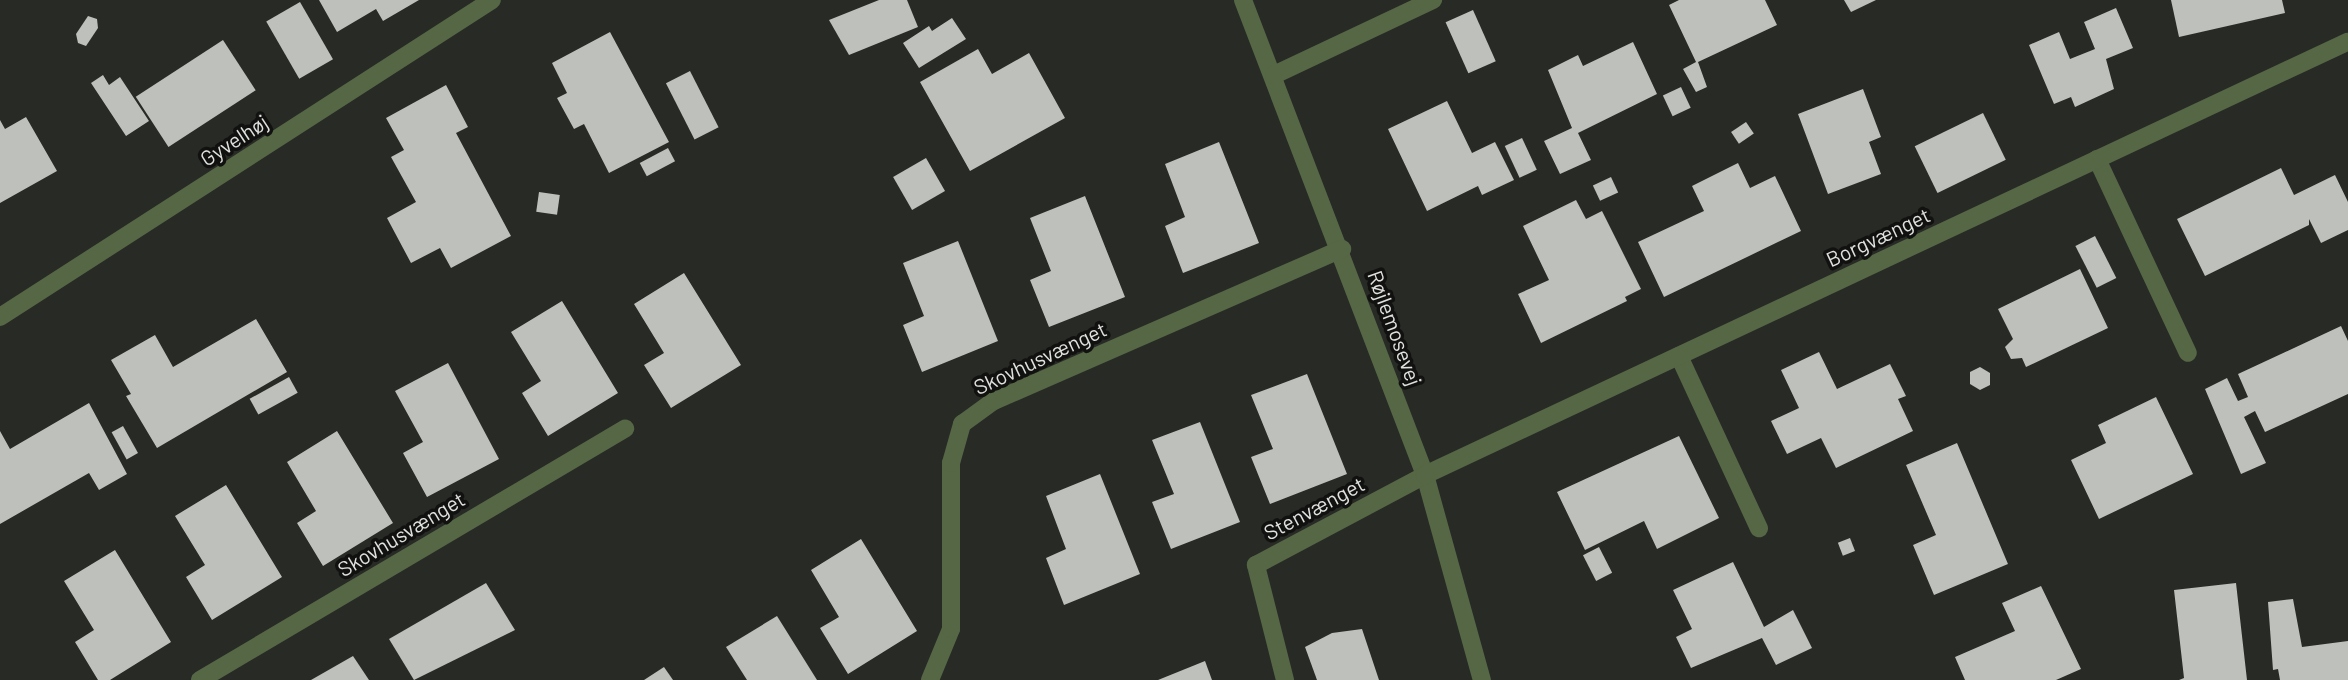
<!DOCTYPE html>
<html>
<head>
<meta charset="utf-8">
<style>
  body { margin:0 }
  #map { position:relative; width:2348px; height:680px; overflow:hidden; background:#282a26; font-family:Barlow,sans-serif }
  div>[style] { position:absolute }
  [style*='--x'] { left:calc(var(--x)*1px); top:calc(var(--y)*1px); width:calc(var(--w)*1px); rotate:calc(var(--a)*1deg) }
  .building>* { inset:0; background:#bdc0bb; transform-origin:0 0 }
  .minor>* { height:18px; margin:-9px; padding:0 9px; transform-origin:9px; border-radius:9px; background:#556745 }
  span { translate:-50% -50%; white-space:nowrap; text-align:center; line-height:1.15; -webkit-text-stroke:7px #111210; paint-order:stroke }
  .street-label { font-size:21px; color:#e0e2df }
</style>
</head>
<body>
<div id="map">
  <div class="building">
    <div style="clip-path:polygon(319px 0,419px 0,383px 21px,376px 9px,337px 32px)"></div>
    <div style="clip-path:polygon(879px 0,907px 0,918px 27px,849px 55px,829px 20px)"></div>
    <div style="clip-path:polygon(1679px 0,1765px 0,1777px 25px,1698px 62px,1707px 87px,1696px 92px,1683px 69px,1696px 62px,1669px 5px)"></div>
    <div style="clip-path:polygon(1844px 0,1876px 0,1851px 12px)"></div>
    <div style="clip-path:polygon(2171px 0,2282px 0,2285px 13px,2179px 37px)"></div>
    <div style="left:300px;top:2px;width:66px;height:39px;rotate:60deg"></div>
    <div style="clip-path:polygon(2116px 8px,2133px 48px,2106px 59px,2114px 89px,2075px 107px,2071px 97px,2054px 104px,2029px 45px,2059px 32px,2070px 59px,2095px 49px,2084px 22px)"></div>
    <div style="left:1473px;top:10px;width:56px;height:30px;rotate:66deg"></div>
    <div style="clip-path:polygon(88px 16px,97px 19px,98px 28px,86px 46px,78px 43px,76px 34px)"></div>
    <div style="clip-path:polygon(952px 18px,966px 39px,919px 68px,903px 43px,929px 26px,932px 31px)"></div>
    <div style="clip-path:polygon(610px 32px,669px 142px,609px 173px,584px 124px,574px 129px,557px 98px,567px 93px,552px 63px)"></div>
    <div style="left:223px;top:40px;width:60px;height:104px;rotate:57deg"></div>
    <div style="clip-path:polygon(1633px 42px,1657px 94px,1578px 133px,1591px 160px,1560px 174px,1544px 141px,1572px 128px,1548px 70px,1578px 55px,1583px 66px)"></div>
    <div style="clip-path:polygon(978px 49px,992px 74px,1029px 53px,1065px 118px,970px 171px,920px 82px)"></div>
    <div style="left:690px;top:71px;width:63px;height:27px;rotate:63deg"></div>
    <div style="clip-path:polygon(103px 75px,109px 85px,120px 77px,149px 121px,126px 136px,91px 83px)"></div>
    <div style="clip-path:polygon(446px 85px,468px 127px,456px 133px,511px 236px,451px 268px,440px 248px,411px 263px,387px 218px,416px 202px,391px 157px,404px 150px,386px 118px)"></div>
    <div style="left:1681px;top:87px;width:23px;height:20px;rotate:65deg"></div>
    <div style="clip-path:polygon(1863px 89px,1881px 137px,1869px 142px,1881px 174px,1828px 194px,1798px 114px)"></div>
    <div style="clip-path:polygon(1447px 101px,1472px 153px,1495px 142px,1514px 180px,1482px 195px,1478px 186px,1427px 211px,1388px 129px)"></div>
    <div style="left:1983px;top:113px;width:52px;height:76px;rotate:64deg"></div>
    <div style="clip-path:polygon(26px 117px,57px 171px,0 203px,0 120px,5px 129px)"></div>
    <div style="left:1746px;top:122px;width:14px;height:18px;rotate:56deg"></div>
    <div style="left:1522px;top:138px;width:35px;height:19px;rotate:65deg"></div>
    <div style="clip-path:polygon(1219px 142px,1259px 243px,1183px 273px,1165px 226px,1185px 217px,1165px 164px)"></div>
    <div style="left:668px;top:148px;width:15px;height:32px;rotate:62deg"></div>
    <div style="left:926px;top:158px;width:38px;height:38px;rotate:60deg"></div>
    <div style="clip-path:polygon(1738px 163px,1750px 188px,1775px 176px,1801px 231px,1664px 297px,1638px 242px,1704px 211px,1692px 186px)"></div>
    <div style="clip-path:polygon(2281px 168px,2294px 195px,2335px 175px,2348px 202px,2348px 230px,2321px 243px,2309px 219px,2309px 225px,2205px 276px,2177px 219px)"></div>
    <div style="left:1611px;top:177px;width:17px;height:20px;rotate:65deg"></div>
    <div style="left:539px;top:192px;width:21px;height:20px;rotate:8deg"></div>
    <div style="clip-path:polygon(1085px 196px,1125px 297px,1049px 327px,1030px 280px,1051px 271px,1030px 218px)"></div>
    <div style="clip-path:polygon(1576px 200px,1586px 219px,1602px 211px,1641px 289px,1625px 297px,1627px 301px,1541px 343px,1518px 294px,1549px 280px,1523px 226px)"></div>
    <div style="left:2095px;top:236px;width:47px;height:22px;rotate:63deg"></div>
    <div style="clip-path:polygon(958px 241px,998px 341px,922px 372px,903px 325px,924px 316px,903px 263px)"></div>
    <div style="clip-path:polygon(2080px 269px,2108px 328px,2026px 367px,2022px 358px,2011px 359px,2005px 347px,2013px 339px,1998px 309px)"></div>
    <div style="clip-path:polygon(684px 273px,741px 365px,671px 408px,644px 365px,664px 353px,634px 304px)"></div>
    <div style="clip-path:polygon(562px 301px,618px 393px,548px 436px,522px 393px,541px 381px,511px 332px)"></div>
    <div style="clip-path:polygon(256px 319px,287px 372px,157px 448px,126px 396px,131px 394px,111px 360px,155px 335px,173px 367px)"></div>
    <div style="clip-path:polygon(2341px 326px,2348px 341px,2348px 394px,2265px 432px,2255px 411px,2244px 417px,2266px 463px,2241px 474px,2205px 389px,2227px 378px,2238px 401px,2248px 397px,2238px 374px)"></div>
    <div style="clip-path:polygon(1819px 352px,1837px 389px,1890px 364px,1906px 396px,1898px 399px,1913px 431px,1836px 468px,1821px 438px,1787px 454px,1771px 421px,1799px 408px,1781px 370px)"></div>
    <div style="clip-path:polygon(448px 363px,499px 459px,427px 497px,403px 453px,423px 442px,395px 391px)"></div>
    <div style="clip-path:polygon(1980px 367px,1990px 373px,1990px 385px,1980px 390px,1970px 384px,1970px 372px)"></div>
    <div style="clip-path:polygon(1307px 374px,1347px 474px,1270px 504px,1251px 457px,1273px 449px,1251px 395px)"></div>
    <div style="left:289px;top:377px;width:18px;height:45px;rotate:61deg"></div>
    <div style="clip-path:polygon(2156px 397px,2193px 474px,2099px 519px,2071px 460px,2106px 443px,2098px 425px)"></div>
    <div style="clip-path:polygon(89px 403px,127px 474px,99px 490px,89px 473px,0 524px,0 431px,10px 449px)"></div>
    <div style="clip-path:polygon(1200px 422px,1240px 522px,1171px 549px,1152px 502px,1174px 494px,1152px 440px)"></div>
    <div style="left:123px;top:426px;width:31px;height:13px;rotate:61deg"></div>
    <div style="clip-path:polygon(337px 431px,393px 523px,323px 566px,297px 523px,316px 511px,287px 462px)"></div>
    <div style="clip-path:polygon(1679px 436px,1719px 518px,1657px 549px,1644px 521px,1585px 550px,1557px 492px)"></div>
    <div style="clip-path:polygon(1957px 443px,2008px 564px,1934px 595px,1913px 545px,1936px 535px,1906px 465px)"></div>
    <div style="clip-path:polygon(1100px 474px,1140px 574px,1064px 605px,1046px 558px,1066px 549px,1046px 496px)"></div>
    <div style="clip-path:polygon(226px 485px,282px 577px,212px 620px,186px 577px,205px 565px,175px 516px)"></div>
    <div style="left:1850px;top:538px;width:14px;height:13px;rotate:69deg"></div>
    <div style="clip-path:polygon(861px 539px,917px 631px,848px 674px,820px 628px,839px 617px,811px 570px)"></div>
    <div style="left:1599px;top:547px;width:29px;height:18px;rotate:63deg"></div>
    <div style="clip-path:polygon(115px 550px,171px 642px,110px 680px,98px 680px,75px 642px,94px 630px,64px 581px)"></div>
    <div style="clip-path:polygon(1733px 562px,1764px 627px,1793px 610px,1812px 648px,1776px 665px,1762px 638px,1691px 668px,1676px 637px,1692px 629px,1673px 590px)"></div>
    <div style="clip-path:polygon(486px 583px,515px 630px,414px 680px,389px 639px)"></div>
    <div style="clip-path:polygon(2236px 583px,2247px 680px,2179px 680px,2184px 678px,2174px 590px)"></div>
    <div style="clip-path:polygon(2041px 586px,2081px 669px,2056px 680px,1965px 680px,1955px 657px,2015px 631px,2002px 603px)"></div>
    <div style="clip-path:polygon(2293px 599px,2302px 647px,2348px 641px,2348px 680px,2280px 680px,2278px 669px,2273px 670px,2268px 602px)"></div>
    <div style="clip-path:polygon(777px 616px,817px 680px,747px 680px,726px 647px)"></div>
    <div style="clip-path:polygon(1362px 629px,1379px 680px,1317px 680px,1305px 647px,1332px 633px)"></div>
    <div style="clip-path:polygon(353px 656px,369px 680px,311px 680px)"></div>
    <div style="clip-path:polygon(1205px 661px,1212px 680px,1158px 680px)"></div>
    <div style="clip-path:polygon(664px 667px,673px 680px,644px 680px)"></div>
  </div>
  <div class="minor">
    <div style="--x:1243;--y:0;--w:509;--a:69.04"></div>
    <div style="--x:1425;--y:475;--w:213;--a:74.5"></div>
    <div style="--x:1274;--y:75;--w:176;--a:-25.3"></div>
    <div style="--x:2097;--y:159;--w:214;--a:64.9"></div>
    <div style="--x:0;--y:317;--w:585;--a:-32.79"></div>
    <div style="--x:1679;--y:356;--w:190;--a:65.1"></div>
    <div style="--x:200;--y:680;--w:494;--a:-30.6"></div>
    <div style="--x:930;--y:680;--w:55;--a:-67.6"></div>
    <div style="--x:951;--y:629;--w:166;--a:-90"></div>
    <div style="--x:951;--y:463;--w:41;--a:-74.2"></div>
    <div style="--x:962;--y:424;--w:39;--a:-36"></div>
    <div style="--x:994;--y:401;--w:380;--a:-23.6"></div>
    <div style="--x:1285;--y:680;--w:119;--a:-104.2"></div>
    <div style="--x:1256;--y:565;--w:191;--a:-28"></div>
    <div style="--x:1425;--y:475;--w:1019;--a:-25.16"></div>
  </div>
  <div class="street-label">
    <span style="left:234px;top:140px;rotate:-33deg">Gyvelhøj</span>
    <span style="left:1878px;top:237px;rotate:-25deg">Borgvænget</span>
    <span style="left:1395px;top:328px;rotate:70deg">Røjlemosevej</span>
    <span style="left:1040px;top:358px;rotate:-25deg">Skovhusvænget</span>
    <span style="left:1314px;top:508px;rotate:-28deg">Stenvænget</span>
    <span style="left:401px;top:534px;rotate:-31deg">Skovhusvænget</span>
  </div>
</div>
</body>
</html>
